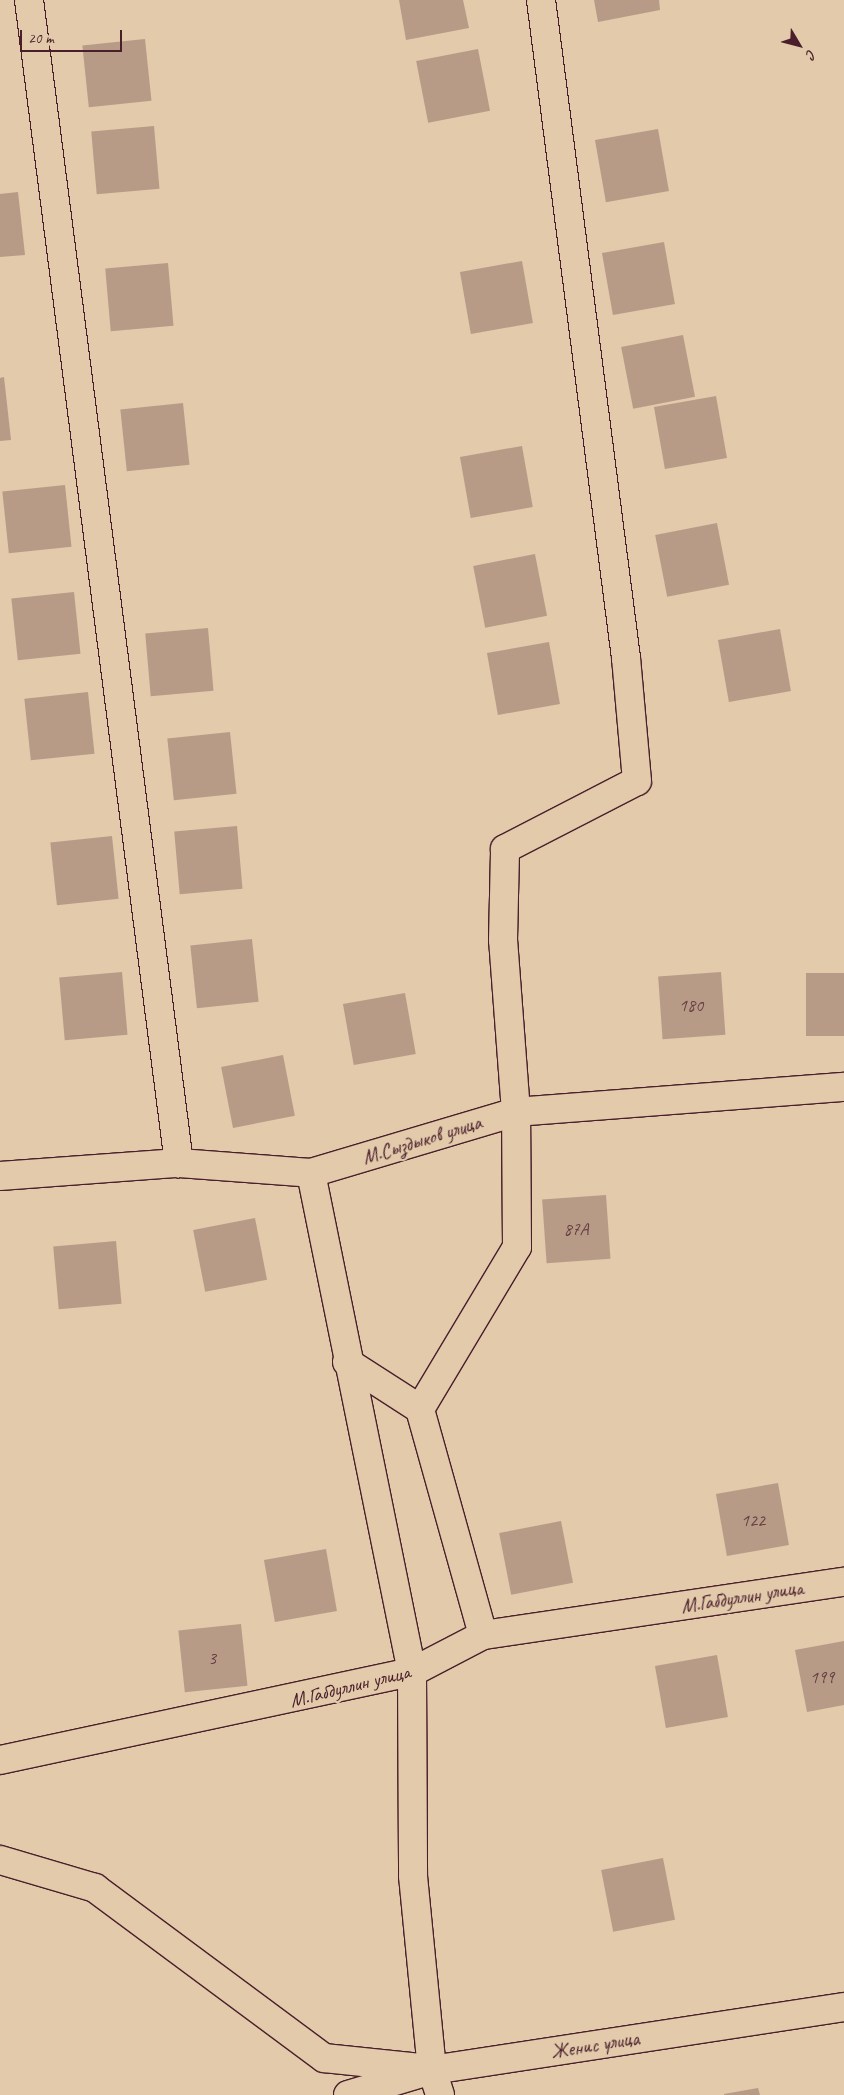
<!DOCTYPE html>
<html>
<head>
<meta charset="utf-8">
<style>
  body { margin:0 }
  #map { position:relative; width:844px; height:2095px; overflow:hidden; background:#e2caab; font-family:Caveat,sans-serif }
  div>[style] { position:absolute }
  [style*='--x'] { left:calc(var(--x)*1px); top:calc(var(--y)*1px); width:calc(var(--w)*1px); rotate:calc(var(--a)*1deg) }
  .building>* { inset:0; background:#b89b87; transform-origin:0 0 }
  .roads { filter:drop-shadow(1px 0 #4a1f2b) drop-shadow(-1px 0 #4a1f2b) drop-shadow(0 1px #4a1f2b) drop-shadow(0 -1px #4a1f2b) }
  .minor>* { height:28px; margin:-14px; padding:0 14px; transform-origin:14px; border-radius:14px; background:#e2caab }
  span { translate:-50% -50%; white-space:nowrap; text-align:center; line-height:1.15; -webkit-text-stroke:4.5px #e2caab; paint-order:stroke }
  .number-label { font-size:18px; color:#663e42 }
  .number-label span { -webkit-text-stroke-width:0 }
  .street-label { font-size:20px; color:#4a1f2b }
  .north { position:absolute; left:774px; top:20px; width:50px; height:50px; -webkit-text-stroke:4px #e2caab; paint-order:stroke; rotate:127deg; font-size:14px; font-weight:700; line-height:20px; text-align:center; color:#4a1f2b }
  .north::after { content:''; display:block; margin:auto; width:18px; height:22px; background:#4a1f2b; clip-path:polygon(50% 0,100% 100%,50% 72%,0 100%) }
  .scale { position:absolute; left:20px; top:30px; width:102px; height:22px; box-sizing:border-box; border:2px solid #4a1f2b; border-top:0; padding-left:6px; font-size:15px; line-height:18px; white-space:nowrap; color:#4a1f2b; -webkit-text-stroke:4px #e2caab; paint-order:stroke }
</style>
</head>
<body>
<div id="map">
  <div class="building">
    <div style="clip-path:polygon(399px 0,463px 0,469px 28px,406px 40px)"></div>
    <div style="clip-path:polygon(594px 0,659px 0,660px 10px,598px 22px)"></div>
    <div style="left:145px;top:39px;width:62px;height:63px;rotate:84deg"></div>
    <div style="left:478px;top:49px;width:63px;height:63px;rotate:79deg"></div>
    <div style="left:154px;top:126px;width:63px;height:63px;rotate:85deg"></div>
    <div style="left:658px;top:129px;width:63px;height:64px;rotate:80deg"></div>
    <div style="clip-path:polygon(18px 192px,25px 255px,0 257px,0 194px)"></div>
    <div style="left:664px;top:242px;width:63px;height:63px;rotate:80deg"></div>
    <div style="left:522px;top:261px;width:63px;height:63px;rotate:80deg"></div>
    <div style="left:168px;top:263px;width:63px;height:63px;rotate:85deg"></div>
    <div style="left:683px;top:335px;width:63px;height:63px;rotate:79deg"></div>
    <div style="clip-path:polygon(4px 377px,11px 440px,0 441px,0 378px)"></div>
    <div style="left:716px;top:396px;width:63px;height:63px;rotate:80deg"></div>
    <div style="left:183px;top:403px;width:62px;height:63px;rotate:84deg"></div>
    <div style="left:522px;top:446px;width:62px;height:63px;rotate:80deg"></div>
    <div style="left:65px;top:485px;width:62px;height:63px;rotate:84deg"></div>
    <div style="left:717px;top:523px;width:63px;height:63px;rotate:79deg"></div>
    <div style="left:535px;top:554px;width:63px;height:63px;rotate:79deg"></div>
    <div style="left:74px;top:592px;width:62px;height:63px;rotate:84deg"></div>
    <div style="left:208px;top:628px;width:63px;height:63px;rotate:85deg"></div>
    <div style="left:780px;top:629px;width:63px;height:63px;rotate:80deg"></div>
    <div style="left:549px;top:642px;width:63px;height:63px;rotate:80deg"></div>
    <div style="left:88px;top:692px;width:62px;height:64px;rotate:84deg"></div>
    <div style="left:230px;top:732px;width:62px;height:63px;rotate:84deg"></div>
    <div style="left:237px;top:826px;width:63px;height:63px;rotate:85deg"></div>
    <div style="left:112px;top:836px;width:63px;height:62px;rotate:84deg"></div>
    <div style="left:252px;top:939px;width:63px;height:62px;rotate:84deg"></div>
    <div style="left:122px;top:972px;width:63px;height:63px;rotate:85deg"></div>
    <div style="left:721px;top:972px;width:63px;height:63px;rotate:86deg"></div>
    <div style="left:844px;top:973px;width:63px;height:38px;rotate:90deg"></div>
    <div style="left:405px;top:993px;width:62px;height:63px;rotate:80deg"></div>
    <div style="left:283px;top:1055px;width:62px;height:63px;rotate:79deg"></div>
    <div style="left:606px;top:1195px;width:64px;height:64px;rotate:86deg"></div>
    <div style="left:255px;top:1218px;width:63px;height:63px;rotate:79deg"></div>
    <div style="left:116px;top:1241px;width:63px;height:63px;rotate:85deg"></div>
    <div style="left:778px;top:1483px;width:63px;height:63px;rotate:80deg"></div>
    <div style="left:561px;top:1521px;width:63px;height:63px;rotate:79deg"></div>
    <div style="left:326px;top:1549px;width:63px;height:63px;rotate:80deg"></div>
    <div style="left:241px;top:1624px;width:62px;height:63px;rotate:84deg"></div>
    <div style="clip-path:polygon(844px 1641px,844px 1705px,807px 1712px,795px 1650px)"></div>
    <div style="left:717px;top:1655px;width:63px;height:63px;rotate:80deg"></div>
    <div style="left:663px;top:1858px;width:63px;height:63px;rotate:79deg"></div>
    <div style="clip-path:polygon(758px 2088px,760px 2095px,724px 2095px,724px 2094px)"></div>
  </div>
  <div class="roads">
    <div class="minor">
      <div style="--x:29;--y:0;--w:1173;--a:82.65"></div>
      <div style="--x:311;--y:1173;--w:509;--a:78.56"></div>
      <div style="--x:412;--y:1672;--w:204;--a:89.7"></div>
      <div style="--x:413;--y:1876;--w:195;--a:84.4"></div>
      <div style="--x:432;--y:2070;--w:26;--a:72"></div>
      <div style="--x:0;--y:1176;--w:179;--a:-4.2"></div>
      <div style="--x:179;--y:1163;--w:132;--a:4.3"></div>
      <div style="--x:311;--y:1173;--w:214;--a:-16.6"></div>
      <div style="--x:516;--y:1112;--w:329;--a:-4.4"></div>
      <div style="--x:347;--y:1362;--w:87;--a:32.8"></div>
      <div style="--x:483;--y:1635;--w:235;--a:-105.6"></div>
      <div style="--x:420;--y:1409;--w:189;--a:-59.1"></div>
      <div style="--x:517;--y:1247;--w:135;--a:-90.4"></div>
      <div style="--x:516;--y:1112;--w:172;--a:-94.3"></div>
      <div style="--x:503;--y:940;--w:91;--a:-88.7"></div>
      <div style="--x:505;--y:849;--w:148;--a:-27.3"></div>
      <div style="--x:637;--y:781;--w:123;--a:-95.1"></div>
      <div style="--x:626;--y:658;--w:663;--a:-97.36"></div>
      <div style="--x:0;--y:1760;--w:421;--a:-12.1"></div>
      <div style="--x:412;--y:1672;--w:80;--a:-27.5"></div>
      <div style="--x:483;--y:1635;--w:365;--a:-8.4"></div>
      <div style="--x:0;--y:1860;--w:99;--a:16.4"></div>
      <div style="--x:95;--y:1888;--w:285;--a:36.6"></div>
      <div style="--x:324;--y:2058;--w:97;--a:5.9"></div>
      <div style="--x:348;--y:2095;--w:88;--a:-16.6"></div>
      <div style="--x:432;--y:2070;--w:417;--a:-8.7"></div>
    </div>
  </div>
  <div class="number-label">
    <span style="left:691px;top:1005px">180</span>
    <span style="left:576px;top:1229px">87А</span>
    <span style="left:753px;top:1520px">122</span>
    <span style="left:212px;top:1658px">3</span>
    <span style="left:822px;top:1677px">199</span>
  </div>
  <div class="street-label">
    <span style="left:422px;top:1140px;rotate:-17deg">М.Сыздыков улица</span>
    <span style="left:742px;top:1597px;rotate:-9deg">М.Габдуллин улица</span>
    <span style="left:350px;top:1686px;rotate:-14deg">М.Габдуллин улица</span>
    <span style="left:595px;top:2045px;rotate:-9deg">Женис улица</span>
  </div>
  <div class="north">С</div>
  <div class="scale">20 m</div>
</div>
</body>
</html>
